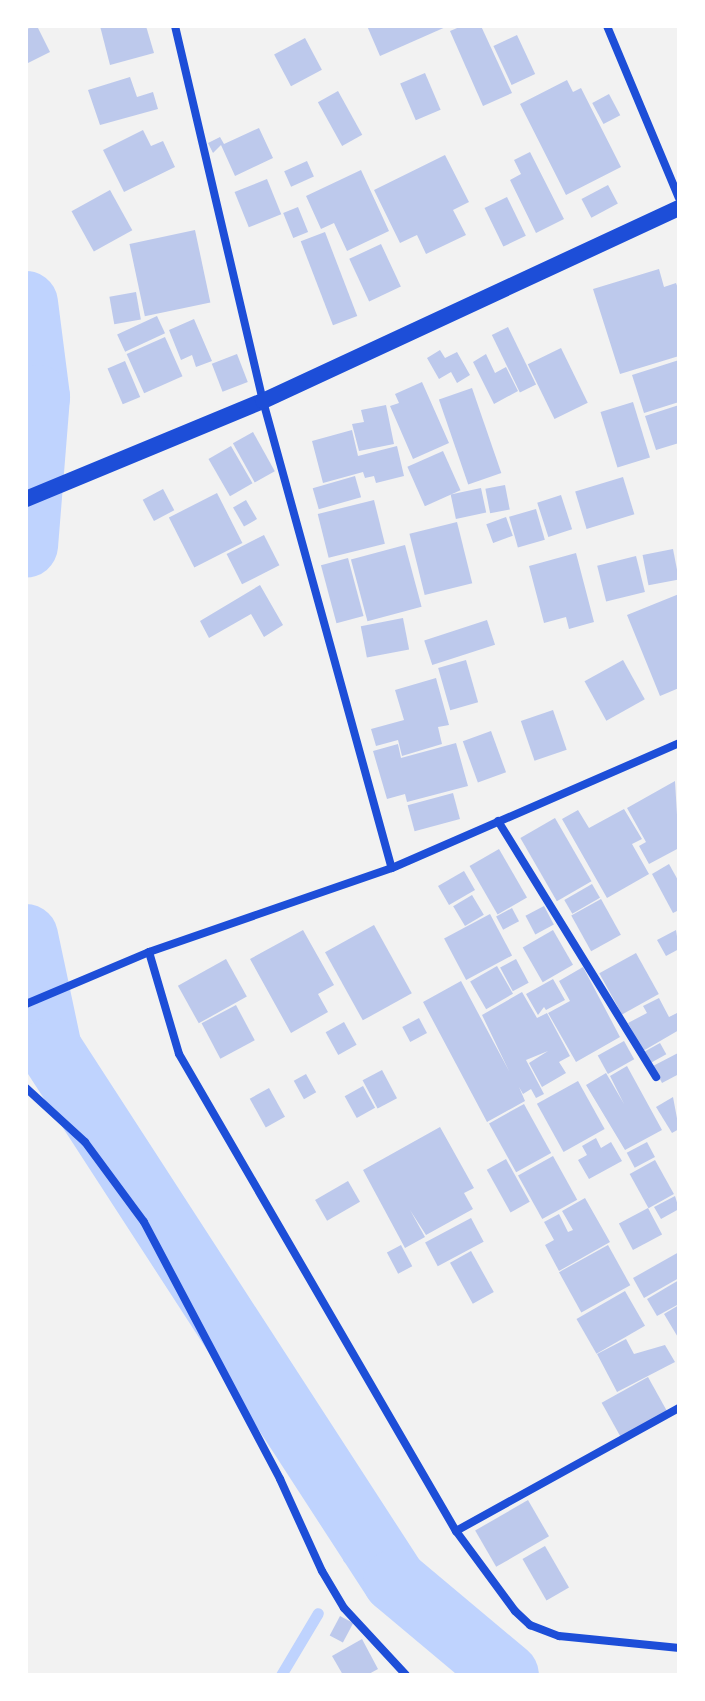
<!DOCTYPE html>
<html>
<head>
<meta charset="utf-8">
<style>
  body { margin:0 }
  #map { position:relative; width:705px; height:1701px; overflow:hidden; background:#f2f2f2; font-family:Jost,sans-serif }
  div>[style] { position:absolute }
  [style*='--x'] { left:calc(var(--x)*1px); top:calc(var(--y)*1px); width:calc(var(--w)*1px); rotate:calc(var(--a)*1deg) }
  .stream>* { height:11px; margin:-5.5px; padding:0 5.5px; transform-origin:5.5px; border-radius:5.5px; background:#bfd3fe }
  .river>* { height:64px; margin:-32px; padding:0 32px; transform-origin:32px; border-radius:32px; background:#bfd3fe }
  .building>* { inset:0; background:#bdc9ec; transform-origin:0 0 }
  .minor>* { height:8px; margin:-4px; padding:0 4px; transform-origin:4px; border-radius:4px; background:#1d4ed8 }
  .secondary>* { height:16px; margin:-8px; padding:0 8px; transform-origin:8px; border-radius:8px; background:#1d4ed8 }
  span { translate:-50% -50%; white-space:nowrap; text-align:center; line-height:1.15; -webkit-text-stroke:6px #fff; paint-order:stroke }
  .frame { position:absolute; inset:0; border:28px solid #fff; pointer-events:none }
</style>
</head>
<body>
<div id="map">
  <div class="stream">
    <div style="--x:348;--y:1558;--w:31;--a:-57"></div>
    <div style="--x:281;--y:1675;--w:72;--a:-59.2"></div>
  </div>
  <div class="river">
    <div style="--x:26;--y:303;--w:95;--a:82.7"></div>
    <div style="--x:38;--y:397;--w:149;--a:94.6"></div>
    <div style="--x:26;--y:936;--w:116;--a:78"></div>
    <div style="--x:50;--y:1049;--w:634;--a:57.04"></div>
    <div style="--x:395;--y:1581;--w:146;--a:40"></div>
  </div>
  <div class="building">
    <div style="clip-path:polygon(37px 26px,50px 52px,26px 64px,26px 29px)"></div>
    <div style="clip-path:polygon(100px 26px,146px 26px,154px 53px,110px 65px)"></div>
    <div style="clip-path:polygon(367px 26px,448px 26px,380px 56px)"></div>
    <div style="clip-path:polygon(462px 26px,481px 26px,512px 93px,483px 106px,450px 31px)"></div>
    <div style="left:517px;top:35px;width:43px;height:26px;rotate:65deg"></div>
    <div style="left:305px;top:38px;width:36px;height:35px;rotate:62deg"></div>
    <div style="left:425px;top:73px;width:40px;height:27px;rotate:67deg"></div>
    <div style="clip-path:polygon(130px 77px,137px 97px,153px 92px,158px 109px,100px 125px,88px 90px)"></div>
    <div style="clip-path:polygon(567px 80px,573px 92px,581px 88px,621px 167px,566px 195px,520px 104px)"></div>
    <div style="left:338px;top:91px;width:50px;height:23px;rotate:61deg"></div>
    <div style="left:609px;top:94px;width:24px;height:19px;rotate:62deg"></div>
    <div style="clip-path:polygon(259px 128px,273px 158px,235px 176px,221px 145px,213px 153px,208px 143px,220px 137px,224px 144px)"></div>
    <div style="clip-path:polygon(143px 130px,151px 146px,163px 141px,175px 167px,124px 192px,103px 150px)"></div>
    <div style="clip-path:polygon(530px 152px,564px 219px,536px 233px,510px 180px,521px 174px,514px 160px)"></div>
    <div style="clip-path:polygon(445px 155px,469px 202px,453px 210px,466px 235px,426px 254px,417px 235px,400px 243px,374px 190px)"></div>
    <div style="left:307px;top:161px;width:17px;height:25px;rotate:66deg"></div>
    <div style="clip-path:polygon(361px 170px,389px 231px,347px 251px,334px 223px,321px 229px,306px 196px)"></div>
    <div style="left:267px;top:179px;width:38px;height:35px;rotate:68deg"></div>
    <div style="left:608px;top:185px;width:21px;height:30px;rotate:62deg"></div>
    <div style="left:110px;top:190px;width:46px;height:44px;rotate:61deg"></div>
    <div style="left:507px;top:197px;width:43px;height:25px;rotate:64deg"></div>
    <div style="left:298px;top:207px;width:27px;height:16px;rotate:68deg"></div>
    <div style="left:195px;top:230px;width:74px;height:67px;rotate:78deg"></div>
    <div style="left:325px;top:232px;width:90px;height:26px;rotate:69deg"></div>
    <div style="left:381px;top:244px;width:47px;height:35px;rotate:65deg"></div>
    <div style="clip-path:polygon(659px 269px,664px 287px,676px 283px,679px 291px,679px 356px,620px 374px,593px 289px)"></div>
    <div style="left:136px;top:292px;width:28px;height:27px;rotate:80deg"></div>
    <div style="left:157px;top:316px;width:19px;height:44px;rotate:65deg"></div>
    <div style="clip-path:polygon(194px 319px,212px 361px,196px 367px,192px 355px,181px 360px,169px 330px)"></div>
    <div style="left:508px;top:327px;width:64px;height:18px;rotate:64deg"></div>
    <div style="left:165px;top:337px;width:43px;height:42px;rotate:66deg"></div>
    <div style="left:561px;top:348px;width:61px;height:37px;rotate:64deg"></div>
    <div style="clip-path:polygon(440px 350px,445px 358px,457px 352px,470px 375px,457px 383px,451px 372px,439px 379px,427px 358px)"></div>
    <div style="left:237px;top:354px;width:30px;height:27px;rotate:69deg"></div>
    <div style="clip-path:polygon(486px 354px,495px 373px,506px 367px,518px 391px,494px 404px,473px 362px)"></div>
    <div style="clip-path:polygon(679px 360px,679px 402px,644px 413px,632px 375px)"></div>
    <div style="left:125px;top:361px;width:39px;height:19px;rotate:67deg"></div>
    <div style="clip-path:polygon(422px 382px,449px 443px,413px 459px,390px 406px,399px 403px,395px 394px)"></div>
    <div style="left:472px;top:388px;width:90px;height:35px;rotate:71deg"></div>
    <div style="left:633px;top:402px;width:58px;height:34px;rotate:73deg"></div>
    <div style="clip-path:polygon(386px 405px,394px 444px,359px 451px,352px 424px,364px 422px,361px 410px)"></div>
    <div style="clip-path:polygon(679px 405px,679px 443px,656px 450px,645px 416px)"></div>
    <div style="clip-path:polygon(352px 430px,358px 456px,397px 446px,404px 476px,376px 483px,374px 476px,365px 478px,363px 472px,323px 483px,312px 441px)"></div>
    <div style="left:253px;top:432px;width:45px;height:23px;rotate:61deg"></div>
    <div style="left:231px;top:446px;width:43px;height:26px;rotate:60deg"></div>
    <div style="left:443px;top:451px;width:43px;height:39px;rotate:66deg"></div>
    <div style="left:355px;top:476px;width:22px;height:44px;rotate:74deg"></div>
    <div style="left:623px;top:477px;width:39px;height:50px;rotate:73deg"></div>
    <div style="left:505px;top:485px;width:25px;height:20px;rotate:79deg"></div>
    <div style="left:481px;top:488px;width:25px;height:31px;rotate:78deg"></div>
    <div style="left:163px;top:489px;width:24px;height:23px;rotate:62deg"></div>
    <div style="left:217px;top:493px;width:56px;height:54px;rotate:63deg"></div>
    <div style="left:561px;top:495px;width:36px;height:25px;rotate:72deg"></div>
    <div style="left:246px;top:500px;width:22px;height:15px;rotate:60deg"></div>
    <div style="left:374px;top:500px;width:45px;height:58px;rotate:76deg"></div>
    <div style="left:536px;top:509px;width:32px;height:28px;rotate:74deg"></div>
    <div style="left:506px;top:517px;width:20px;height:21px;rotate:70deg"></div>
    <div style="left:457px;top:522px;width:63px;height:49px;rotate:76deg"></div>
    <div style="left:264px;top:535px;width:34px;height:42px;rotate:63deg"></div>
    <div style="left:405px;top:545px;width:64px;height:56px;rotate:75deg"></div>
    <div style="left:673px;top:549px;width:31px;height:31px;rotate:79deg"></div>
    <div style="clip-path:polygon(576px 553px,594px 622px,569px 629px,566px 617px,544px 623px,529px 566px)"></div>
    <div style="left:636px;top:556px;width:37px;height:40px;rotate:76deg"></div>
    <div style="left:348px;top:558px;width:60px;height:28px;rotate:75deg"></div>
    <div style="clip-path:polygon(260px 585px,283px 625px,264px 637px,251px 614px,209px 638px,200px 621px)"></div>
    <div style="clip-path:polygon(679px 594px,679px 688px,660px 696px,627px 615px)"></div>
    <div style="left:403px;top:618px;width:32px;height:43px;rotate:79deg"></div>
    <div style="left:487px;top:620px;width:26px;height:66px;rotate:72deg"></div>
    <div style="left:466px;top:660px;width:44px;height:29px;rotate:74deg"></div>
    <div style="left:623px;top:660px;width:45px;height:44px;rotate:61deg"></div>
    <div style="clip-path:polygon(436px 678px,449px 725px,438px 727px,442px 744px,402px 756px,398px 740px,376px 746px,371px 729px,404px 720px,395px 690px)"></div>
    <div style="left:553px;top:710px;width:42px;height:34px;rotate:71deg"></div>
    <div style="left:491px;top:731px;width:44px;height:30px;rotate:70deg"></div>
    <div style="clip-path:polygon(456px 743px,468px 786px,407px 802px,405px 794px,387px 799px,373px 751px,398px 744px,401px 758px)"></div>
    <div style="clip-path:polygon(675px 781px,679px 848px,649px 864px,639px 846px,646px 842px,627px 808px)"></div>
    <div style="left:453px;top:793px;width:27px;height:47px;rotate:75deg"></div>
    <div style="clip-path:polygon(624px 809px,642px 839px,632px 844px,649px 874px,607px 898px,562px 819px,578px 810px,589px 828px)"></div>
    <div style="left:555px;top:818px;width:73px;height:40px;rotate:60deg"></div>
    <div style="left:499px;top:849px;width:56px;height:34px;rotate:60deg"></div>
    <div style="clip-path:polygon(669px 864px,679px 882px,679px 910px,673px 913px,652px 874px)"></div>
    <div style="left:464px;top:871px;width:22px;height:30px;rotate:60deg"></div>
    <div style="left:592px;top:884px;width:16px;height:32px;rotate:60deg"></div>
    <div style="left:472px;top:895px;width:23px;height:22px;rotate:59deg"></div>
    <div style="left:601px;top:899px;width:41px;height:34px;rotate:61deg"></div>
    <div style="left:544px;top:906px;width:21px;height:21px;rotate:62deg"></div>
    <div style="left:512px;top:908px;width:15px;height:18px;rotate:62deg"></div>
    <div style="left:490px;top:914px;width:47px;height:52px;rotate:62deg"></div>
    <div style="left:374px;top:925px;width:78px;height:56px;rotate:61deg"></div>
    <div style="clip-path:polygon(303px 930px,334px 985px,318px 994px,328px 1012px,291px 1033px,250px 959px)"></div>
    <div style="left:553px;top:930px;width:40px;height:35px;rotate:60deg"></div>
    <div style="clip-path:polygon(676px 930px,679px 949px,666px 956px,657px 940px)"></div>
    <div style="left:636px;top:953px;width:47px;height:42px;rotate:61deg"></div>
    <div style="left:226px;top:959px;width:43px;height:55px;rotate:61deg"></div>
    <div style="left:516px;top:959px;width:27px;height:18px;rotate:62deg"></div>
    <div style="left:497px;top:966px;width:32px;height:31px;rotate:60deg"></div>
    <div style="clip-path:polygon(583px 967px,620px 1037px,576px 1062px,548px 1013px,570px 1001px,559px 981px)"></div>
    <div style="clip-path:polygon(553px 979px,565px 1000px,546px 1010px,544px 1007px,538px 1015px,526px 994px)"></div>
    <div style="clip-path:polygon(461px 981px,509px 1071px,482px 1015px,522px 992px,537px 1018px,547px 1013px,570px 1056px,559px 1062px,566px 1073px,542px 1087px,529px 1063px,548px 1051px,526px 1060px,544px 1094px,536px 1098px,531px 1089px,523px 1094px,519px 1087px,525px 1101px,487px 1122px,423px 1002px)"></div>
    <div style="clip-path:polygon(659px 998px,669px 1017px,679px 1012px,679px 1030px,643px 1051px,628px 1023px,647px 1013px,643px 1006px)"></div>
    <div style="left:236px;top:1005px;width:40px;height:39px;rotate:62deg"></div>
    <div style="left:419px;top:1018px;width:17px;height:19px;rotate:62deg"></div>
    <div style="left:344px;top:1022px;width:26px;height:21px;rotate:61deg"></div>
    <div style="left:624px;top:1041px;width:21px;height:30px;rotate:61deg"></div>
    <div style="left:660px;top:1043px;width:13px;height:18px;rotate:61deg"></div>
    <div style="clip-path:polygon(678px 1053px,679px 1074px,662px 1083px,653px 1066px)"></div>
    <div style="clip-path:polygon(627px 1066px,662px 1130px,625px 1150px,586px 1085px,606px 1073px,624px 1104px,610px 1076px)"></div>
    <div style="left:382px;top:1070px;width:32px;height:22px;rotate:62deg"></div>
    <div style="left:306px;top:1074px;width:21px;height:14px;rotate:61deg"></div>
    <div style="left:578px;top:1081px;width:55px;height:47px;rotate:61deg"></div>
    <div style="left:363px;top:1086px;width:25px;height:21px;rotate:61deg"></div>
    <div style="left:269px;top:1088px;width:33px;height:22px;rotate:61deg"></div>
    <div style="clip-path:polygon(673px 1097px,679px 1129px,672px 1133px,656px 1107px)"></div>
    <div style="left:524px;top:1104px;width:56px;height:40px;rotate:61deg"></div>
    <div style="clip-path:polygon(440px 1127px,474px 1188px,464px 1193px,473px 1209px,426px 1235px,410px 1210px,425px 1237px,405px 1248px,363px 1170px)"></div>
    <div style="clip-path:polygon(596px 1138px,601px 1148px,611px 1142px,622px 1161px,589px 1179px,578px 1160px,587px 1155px,582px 1146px)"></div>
    <div style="left:647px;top:1142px;width:17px;height:23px;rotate:62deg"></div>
    <div style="left:553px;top:1156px;width:50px;height:40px;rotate:61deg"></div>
    <div style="left:506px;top:1159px;width:49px;height:22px;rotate:61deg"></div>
    <div style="left:655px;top:1160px;width:39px;height:29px;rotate:61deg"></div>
    <div style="left:348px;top:1181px;width:24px;height:38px;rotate:60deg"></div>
    <div style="clip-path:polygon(675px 1196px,679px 1209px,661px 1219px,654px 1207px)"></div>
    <div style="clip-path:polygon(585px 1198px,610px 1242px,559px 1271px,545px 1245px,554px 1240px,544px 1222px,559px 1214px,568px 1232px,573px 1230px,562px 1211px)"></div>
    <div style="left:648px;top:1208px;width:30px;height:33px;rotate:62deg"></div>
    <div style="left:471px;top:1218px;width:27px;height:52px;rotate:62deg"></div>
    <div style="left:401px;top:1245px;width:24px;height:16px;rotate:62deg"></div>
    <div style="left:608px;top:1245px;width:46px;height:56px;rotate:61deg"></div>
    <div style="left:471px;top:1251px;width:47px;height:24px;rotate:61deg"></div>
    <div style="clip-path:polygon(679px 1252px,679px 1278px,644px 1298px,633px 1278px)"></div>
    <div style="clip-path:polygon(679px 1280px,679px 1304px,657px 1316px,647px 1299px)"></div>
    <div style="left:625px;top:1291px;width:40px;height:56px;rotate:60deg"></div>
    <div style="clip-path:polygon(679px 1305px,679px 1339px,664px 1314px)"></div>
    <div style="clip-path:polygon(626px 1339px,634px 1354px,665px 1345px,675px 1362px,617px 1392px,597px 1354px)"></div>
    <div style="left:648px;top:1377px;width:39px;height:53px;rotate:61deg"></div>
    <div style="left:528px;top:1500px;width:42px;height:61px;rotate:60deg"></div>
    <div style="left:545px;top:1546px;width:48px;height:26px;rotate:60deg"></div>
    <div style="left:340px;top:1616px;width:15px;height:22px;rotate:28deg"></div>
    <div style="clip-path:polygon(362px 1639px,378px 1669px,367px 1675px,343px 1675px,332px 1656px)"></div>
  </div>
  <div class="minor">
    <div style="--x:175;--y:26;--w:385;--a:76.8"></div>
    <div style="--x:263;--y:401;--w:484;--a:74.6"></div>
    <div style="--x:607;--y:26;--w:186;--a:67.3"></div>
    <div style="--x:498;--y:821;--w:301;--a:58.3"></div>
    <div style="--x:149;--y:952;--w:106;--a:73.6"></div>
    <div style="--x:179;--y:1054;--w:552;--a:59.86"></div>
    <div style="--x:456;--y:1531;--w:99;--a:53.6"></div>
    <div style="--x:515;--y:1611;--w:21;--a:43"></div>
    <div style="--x:530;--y:1625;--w:31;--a:21"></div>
    <div style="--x:559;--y:1636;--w:121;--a:5.7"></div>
    <div style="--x:26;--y:1004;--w:134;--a:-22.9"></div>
    <div style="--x:149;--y:952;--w:257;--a:-19.1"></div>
    <div style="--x:392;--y:868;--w:313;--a:-23.5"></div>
    <div style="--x:26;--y:1088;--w:80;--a:42.5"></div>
    <div style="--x:85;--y:1142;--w:99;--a:53.6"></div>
    <div style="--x:144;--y:1222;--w:291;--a:62.1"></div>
    <div style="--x:280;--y:1479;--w:101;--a:65.5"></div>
    <div style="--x:322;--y:1571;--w:43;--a:59.3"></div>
    <div style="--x:344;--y:1608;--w:91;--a:47.2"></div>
    <div style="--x:456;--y:1531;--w:255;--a:-28.9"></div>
  </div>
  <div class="secondary">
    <div style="--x:26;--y:499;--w:256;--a:-22.5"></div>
    <div style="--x:263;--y:401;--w:459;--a:-24.9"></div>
  </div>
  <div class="frame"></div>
</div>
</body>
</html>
